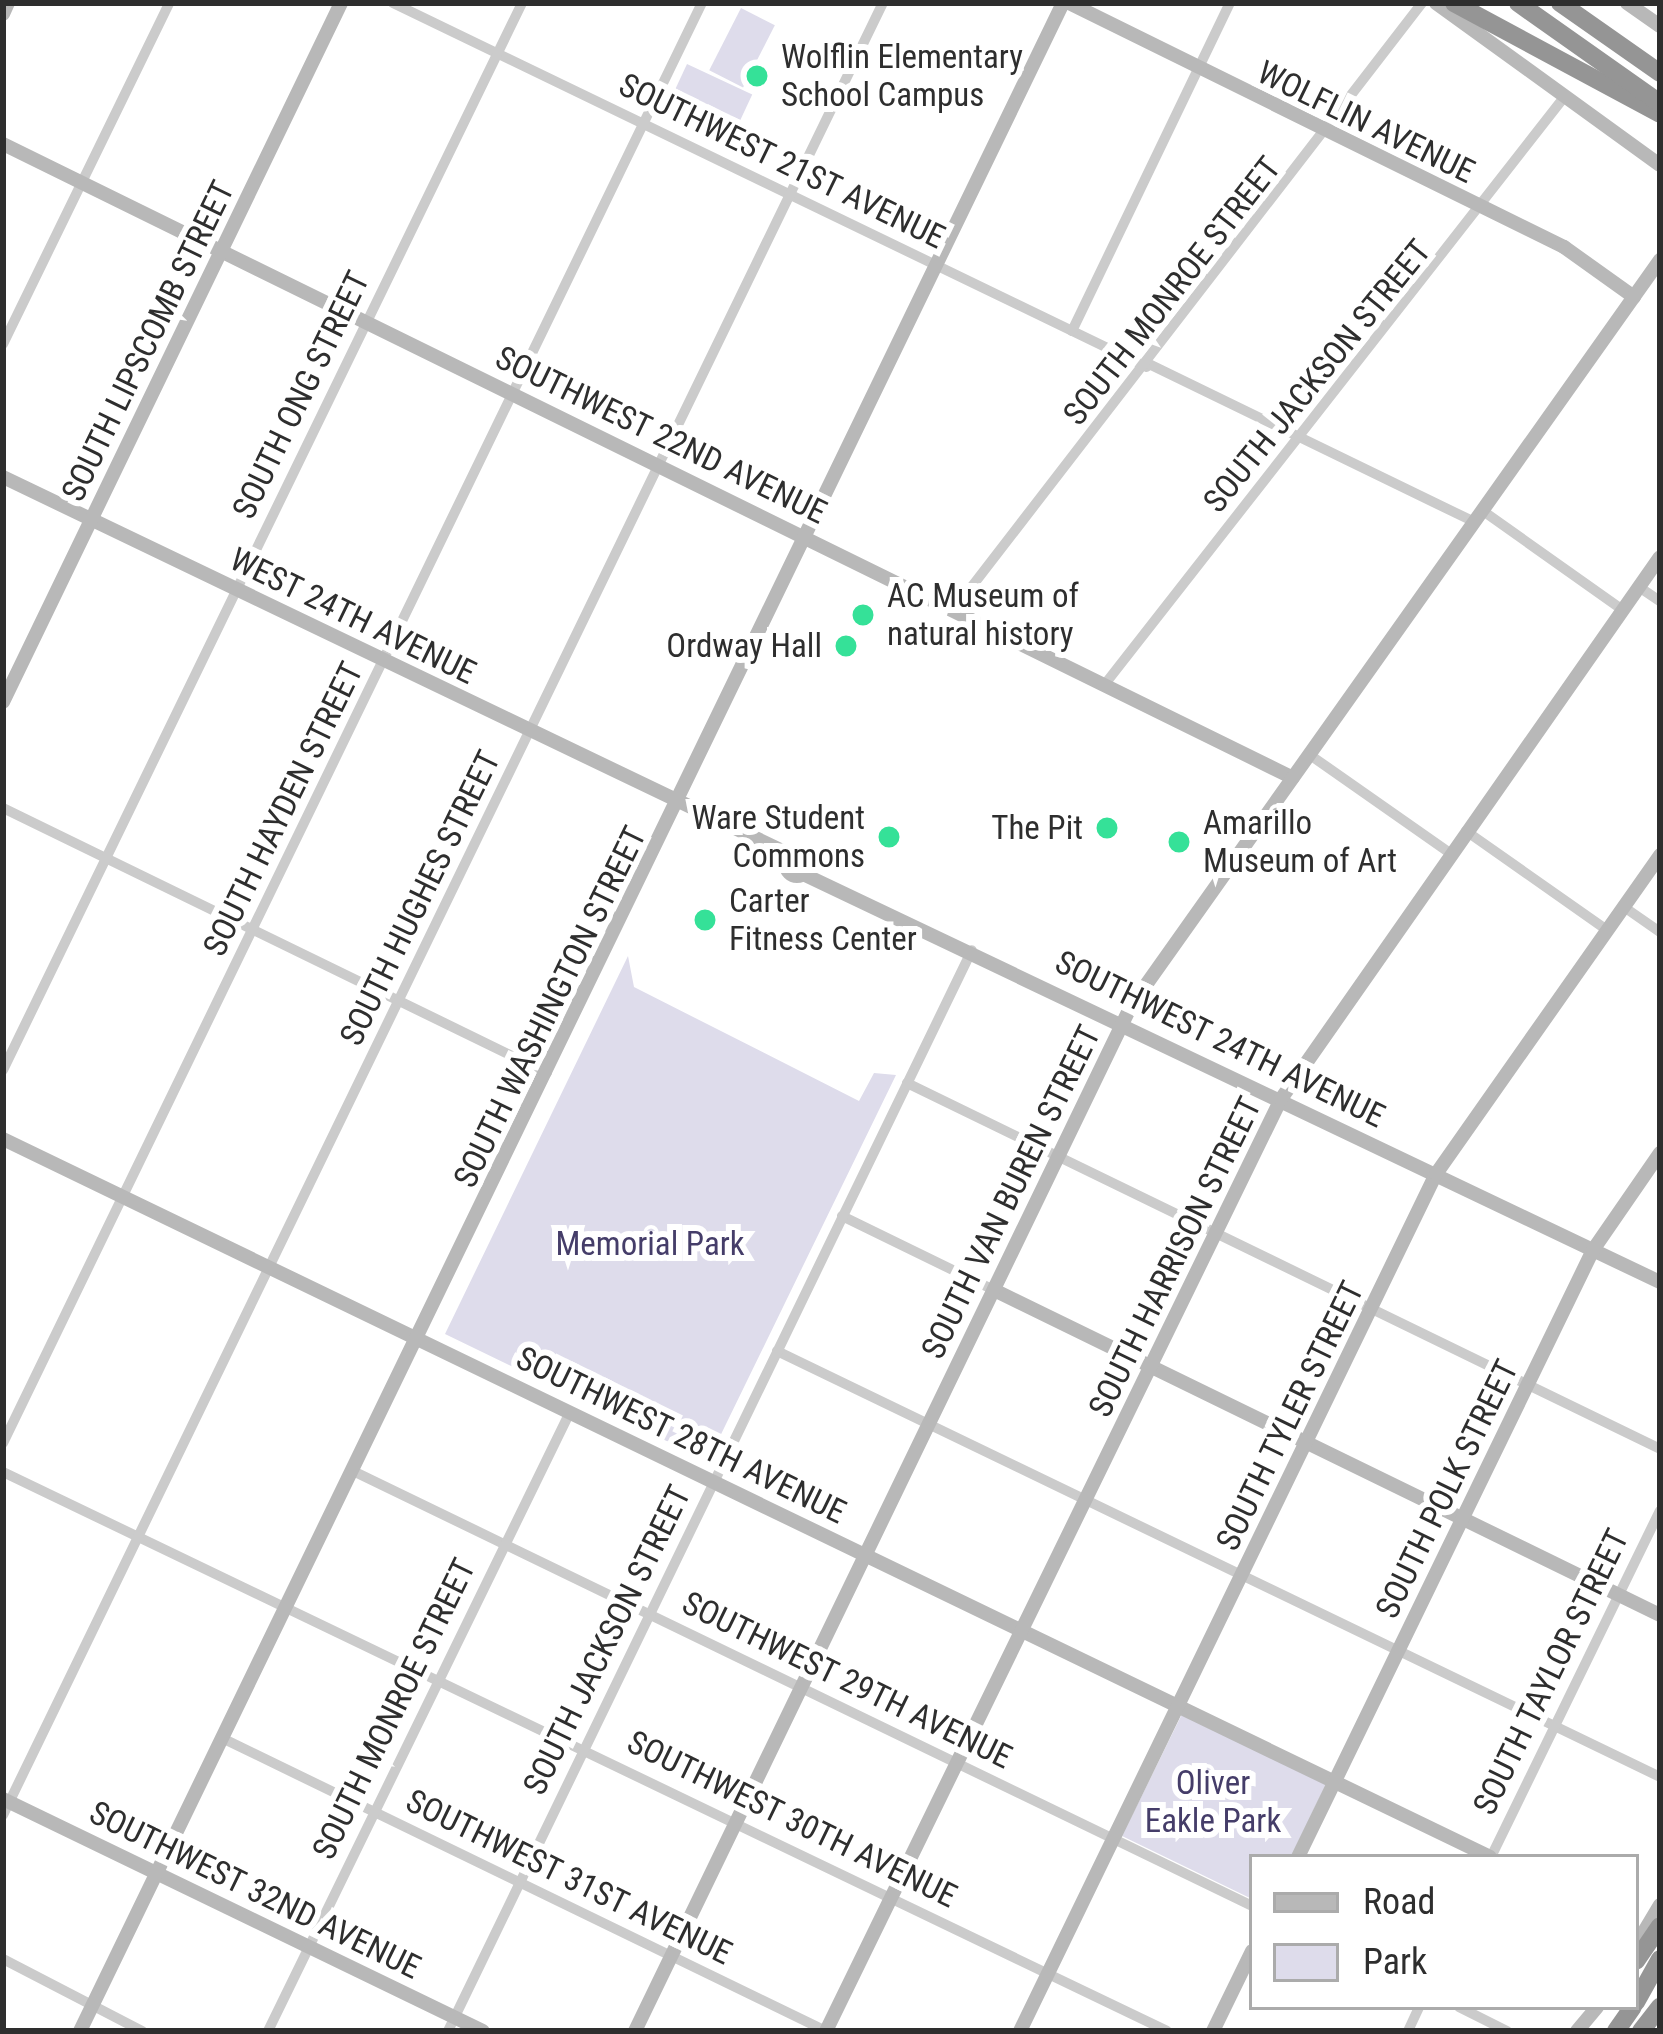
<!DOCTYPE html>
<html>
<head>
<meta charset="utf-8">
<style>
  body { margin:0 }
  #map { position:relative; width:1663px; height:2034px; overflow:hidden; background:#fff; font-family:"Roboto Condensed",sans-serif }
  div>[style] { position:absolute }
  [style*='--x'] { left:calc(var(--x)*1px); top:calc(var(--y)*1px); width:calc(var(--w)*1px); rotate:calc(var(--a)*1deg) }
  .green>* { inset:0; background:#dedceb; transform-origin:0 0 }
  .street>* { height:10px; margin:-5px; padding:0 5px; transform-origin:5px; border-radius:5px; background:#cbcbcb }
  .secondary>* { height:14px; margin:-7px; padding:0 7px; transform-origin:7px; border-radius:7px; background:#b8b8b8 }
  .secondary>.ring { margin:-7px; padding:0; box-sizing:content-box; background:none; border:14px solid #b8b8b8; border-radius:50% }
  .highway>* { height:18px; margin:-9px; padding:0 9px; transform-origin:9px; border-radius:9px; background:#959595 }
  .dots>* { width:33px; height:33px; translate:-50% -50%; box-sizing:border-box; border:6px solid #fff; border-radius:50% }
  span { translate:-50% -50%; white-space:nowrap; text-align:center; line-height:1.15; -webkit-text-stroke:12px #fff; paint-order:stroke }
  .poi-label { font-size:33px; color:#2e2e2e }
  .left { translate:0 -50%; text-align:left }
  .right { translate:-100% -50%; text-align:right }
  .street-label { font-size:33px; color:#2e2e2e }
  .park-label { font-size:33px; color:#453d69 }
  .frame { position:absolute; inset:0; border:6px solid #2e2e2e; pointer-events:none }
  .legend { position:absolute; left:1249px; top:1854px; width:390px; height:156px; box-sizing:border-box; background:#fff; border:3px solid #ababab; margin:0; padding:15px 21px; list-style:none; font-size:36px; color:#2e2e2e }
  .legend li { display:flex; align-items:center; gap:24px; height:60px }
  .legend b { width:60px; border:3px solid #ababab }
</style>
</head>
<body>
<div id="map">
  <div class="green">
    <div style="left:741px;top:8px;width:38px;height:70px;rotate:27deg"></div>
    <div style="left:687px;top:64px;width:72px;height:57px;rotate:25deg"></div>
    <div style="clip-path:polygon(628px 956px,634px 987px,859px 1101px,874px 1073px,896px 1075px,708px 1461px,445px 1334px)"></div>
    <div style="clip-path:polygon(1182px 1714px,1326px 1784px,1291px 1857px,1252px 1857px,1252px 1899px,1122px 1836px)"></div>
  </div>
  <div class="street">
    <div style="--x:393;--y:3;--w:837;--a:25.77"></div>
    <div style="--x:1072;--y:331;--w:364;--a:-64.3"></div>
    <div style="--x:3;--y:344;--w:379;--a:-64"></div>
    <div style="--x:1149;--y:364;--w:362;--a:25.9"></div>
    <div style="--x:1483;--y:511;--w:171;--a:35.3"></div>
    <div style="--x:1639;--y:587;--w:25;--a:34"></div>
    <div style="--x:956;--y:607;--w:763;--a:-52.35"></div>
    <div style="--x:1105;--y:684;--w:747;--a:-51.96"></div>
    <div style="--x:1310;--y:755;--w:171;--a:35"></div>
    <div style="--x:3;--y:808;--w:605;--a:25.97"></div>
    <div style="--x:1466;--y:831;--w:172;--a:35.1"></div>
    <div style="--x:1624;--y:907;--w:44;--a:34.8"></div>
    <div style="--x:3;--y:1070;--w:1187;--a:-64.06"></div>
    <div style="--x:907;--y:1083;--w:837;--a:25.92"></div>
    <div style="--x:842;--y:1216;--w:169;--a:26"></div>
    <div style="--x:777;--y:1351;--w:980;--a:25.75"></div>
    <div style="--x:3;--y:1443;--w:1601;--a:-64.11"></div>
    <div style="--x:353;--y:1471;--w:999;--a:25.82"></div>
    <div style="--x:3;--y:1472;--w:1291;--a:25.65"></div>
    <div style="--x:224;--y:1739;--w:669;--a:25.88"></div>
    <div style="--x:3;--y:1815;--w:2014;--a:-64.1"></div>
    <div style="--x:1491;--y:1857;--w:385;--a:-64"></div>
    <div style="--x:3;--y:1959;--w:157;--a:27.4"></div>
    <div style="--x:1459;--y:2007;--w:54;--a:26.6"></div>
    <div style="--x:268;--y:2031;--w:689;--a:-63.99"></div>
    <div style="--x:448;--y:2031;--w:1201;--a:-64.14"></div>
    <div style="--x:1408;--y:2031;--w:26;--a:-65"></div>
  </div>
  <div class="secondary">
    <div style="--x:1069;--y:3;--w:552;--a:26.24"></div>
    <div style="--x:1564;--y:247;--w:86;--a:35.5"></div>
    <div style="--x:1436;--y:3;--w:276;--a:35.9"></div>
    <div style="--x:1627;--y:3;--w:40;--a:34.9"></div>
    <div style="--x:3;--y:14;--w:12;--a:-66"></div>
    <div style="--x:3;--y:144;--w:1437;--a:26.17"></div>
    <div style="--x:3;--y:477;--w:874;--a:25.63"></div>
    <div style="--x:3;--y:702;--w:776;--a:-64.19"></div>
    <div class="ring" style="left:786px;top:854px;width:8px;height:8px"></div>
    <div style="--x:803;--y:874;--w:949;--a:25.46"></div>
    <div style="--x:3;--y:1139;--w:1651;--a:25.77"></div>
    <div style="--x:994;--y:1290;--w:741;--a:26.01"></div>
    <div style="--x:3;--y:1799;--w:533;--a:25.8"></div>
    <div style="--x:1298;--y:1857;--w:675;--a:-64.08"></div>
    <div style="--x:1593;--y:1250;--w:118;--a:-55.4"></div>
    <div style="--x:1636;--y:1945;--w:47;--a:-59"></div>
    <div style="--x:80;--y:2031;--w:2254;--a:-64.14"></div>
    <div style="--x:635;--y:2031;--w:1139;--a:-64.18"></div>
    <div style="--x:1131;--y:1006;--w:915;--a:-54.66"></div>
    <div style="--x:826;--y:2031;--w:1037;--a:-63.98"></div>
    <div style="--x:1281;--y:1099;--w:661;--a:-55.04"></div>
    <div style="--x:1020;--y:2031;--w:953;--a:-64.11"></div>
    <div style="--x:1436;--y:1174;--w:390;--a:-54.9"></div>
    <div style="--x:1213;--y:2031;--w:89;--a:-64"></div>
    <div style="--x:1577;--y:2031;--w:31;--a:-50"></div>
  </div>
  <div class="highway">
    <div style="--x:1454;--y:3;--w:234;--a:28.3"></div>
    <div style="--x:1518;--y:3;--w:174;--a:35.2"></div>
    <div style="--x:1560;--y:3;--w:122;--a:35"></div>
    <div style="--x:1636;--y:1961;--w:42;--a:-55.6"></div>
    <div style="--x:1636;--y:2002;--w:49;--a:-60.8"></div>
    <div style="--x:1616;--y:2031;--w:29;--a:-55"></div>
    <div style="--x:1641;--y:2031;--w:31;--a:-52"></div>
  </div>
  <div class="dots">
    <div style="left:757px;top:76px;background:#35e198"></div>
    <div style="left:863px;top:615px;background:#35e198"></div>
    <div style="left:846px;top:646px;background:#35e198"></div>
    <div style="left:1107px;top:828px;background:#35e198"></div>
    <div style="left:889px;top:837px;background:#35e198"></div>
    <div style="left:1179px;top:842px;background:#35e198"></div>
    <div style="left:705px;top:920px;background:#35e198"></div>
  </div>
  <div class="poi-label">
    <span class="left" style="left:781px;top:76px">Wolflin Elementary<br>School Campus</span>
    <span class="left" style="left:887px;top:615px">AC Museum of<br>natural history</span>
    <span class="right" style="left:822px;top:646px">Ordway Hall</span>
    <span class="right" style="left:865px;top:837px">Ware Student<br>Commons</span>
    <span class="left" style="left:1203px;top:842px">Amarillo<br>Museum of Art</span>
    <span class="right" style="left:1083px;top:828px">The Pit</span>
    <span class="left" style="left:729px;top:920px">Carter<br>Fitness Center</span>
  </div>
  <div class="street-label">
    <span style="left:1366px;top:122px;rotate:26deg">WOLFLIN AVENUE</span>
    <span style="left:782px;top:161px;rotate:26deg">SOUTHWEST 21ST AVENUE</span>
    <span style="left:1172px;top:291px;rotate:-52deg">SOUTH MONROE STREET</span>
    <span style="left:148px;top:341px;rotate:-64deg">SOUTH LIPSCOMB STREET</span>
    <span style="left:1317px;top:376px;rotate:-51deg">SOUTH JACKSON STREET</span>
    <span style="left:301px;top:395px;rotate:-64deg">SOUTH ONG STREET</span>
    <span style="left:661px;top:435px;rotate:26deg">SOUTHWEST 22ND AVENUE</span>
    <span style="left:353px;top:616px;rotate:26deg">WEST 24TH AVENUE</span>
    <span style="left:283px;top:809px;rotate:-64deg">SOUTH HAYDEN STREET</span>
    <span style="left:420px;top:898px;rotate:-64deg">SOUTH HUGHES STREET</span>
    <span style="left:550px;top:1007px;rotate:-64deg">SOUTH WASHINGTON STREET</span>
    <span style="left:1220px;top:1039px;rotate:26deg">SOUTHWEST 24TH AVENUE</span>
    <span style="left:1011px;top:1192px;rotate:-64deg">SOUTH VAN BUREN STREET</span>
    <span style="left:1175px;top:1257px;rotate:-64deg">SOUTH HARRISON STREET</span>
    <span style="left:1290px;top:1416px;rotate:-64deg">SOUTH TYLER STREET</span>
    <span style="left:681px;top:1435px;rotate:26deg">SOUTHWEST 28TH AVENUE</span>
    <span style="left:1447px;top:1489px;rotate:-64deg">SOUTH POLK STREET</span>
    <span style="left:607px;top:1640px;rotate:-64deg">SOUTH JACKSON STREET</span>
    <span style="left:1551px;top:1672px;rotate:-64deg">SOUTH TAYLOR STREET</span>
    <span style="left:847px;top:1680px;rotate:26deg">SOUTHWEST 29TH AVENUE</span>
    <span style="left:394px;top:1709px;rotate:-64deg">SOUTH MONROE STREET</span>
    <span style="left:792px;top:1819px;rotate:26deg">SOUTHWEST 30TH AVENUE</span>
    <span style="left:569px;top:1877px;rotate:26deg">SOUTHWEST 31ST AVENUE</span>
    <span style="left:255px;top:1890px;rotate:26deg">SOUTHWEST 32ND AVENUE</span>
  </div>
  <div class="park-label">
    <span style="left:650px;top:1244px">Memorial Park</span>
    <span style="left:1213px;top:1802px">Oliver<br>Eakle Park</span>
  </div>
  <div class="frame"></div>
  <ul class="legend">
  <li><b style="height:15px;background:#b8b8b8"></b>Road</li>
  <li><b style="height:33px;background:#dedceb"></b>Park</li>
  </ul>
</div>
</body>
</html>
